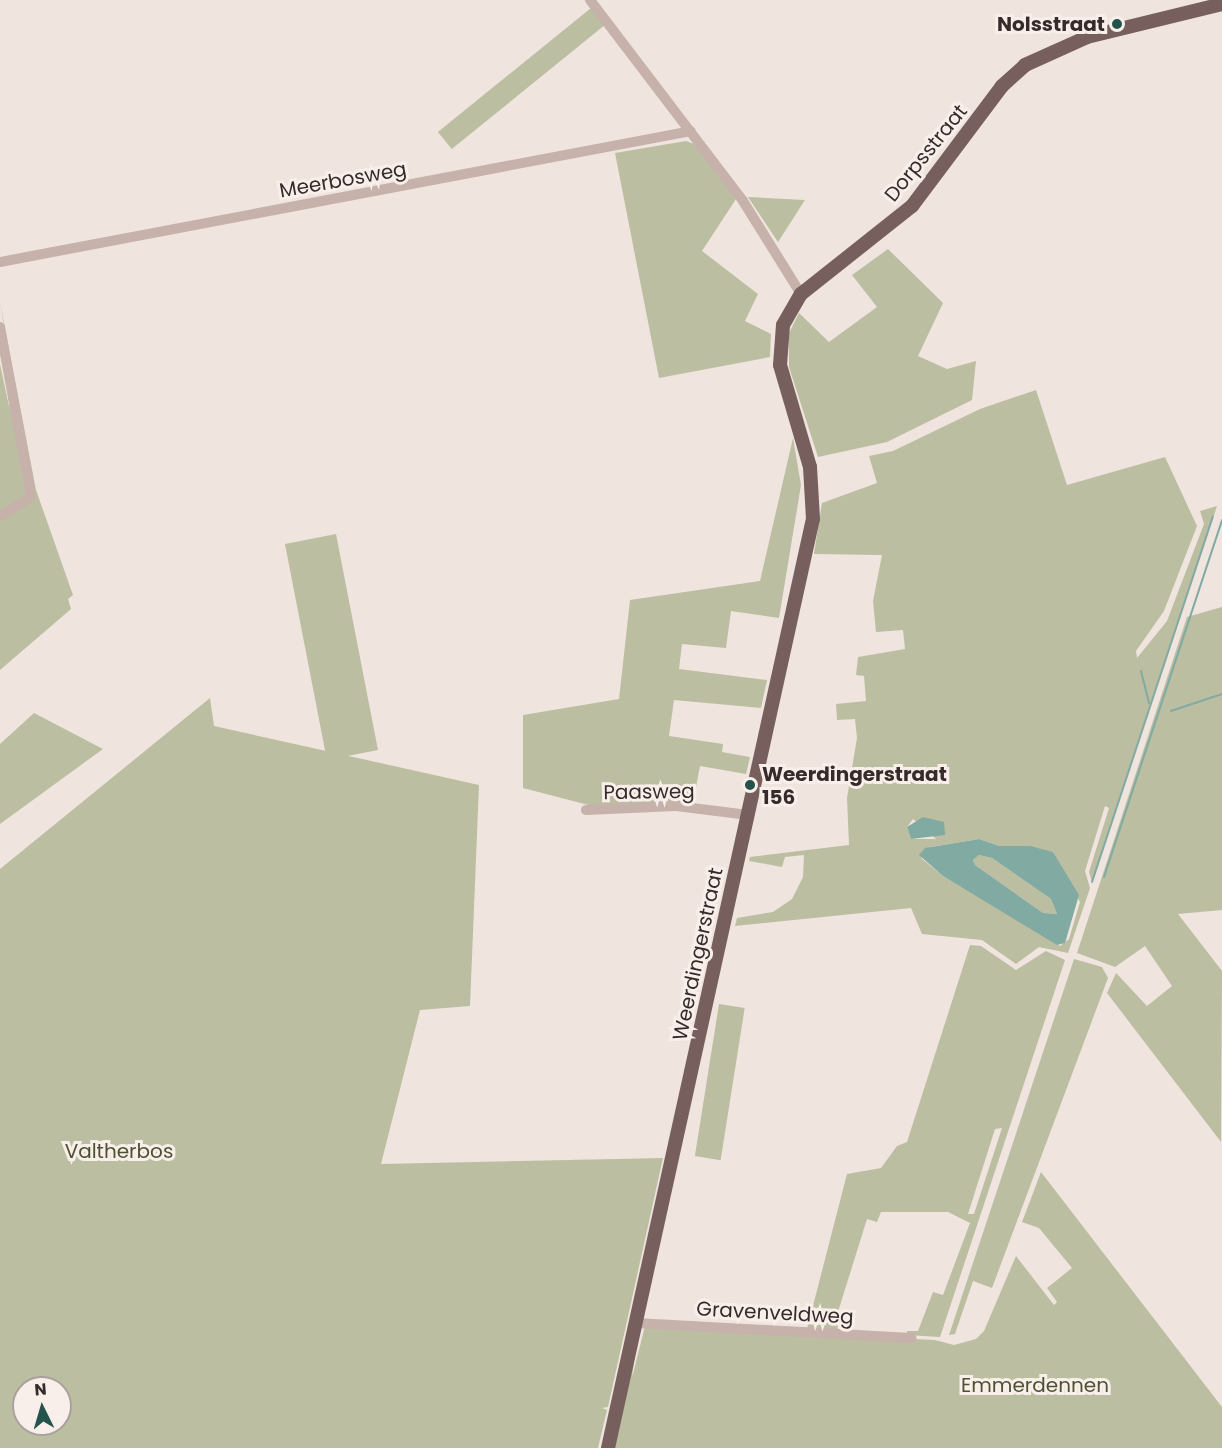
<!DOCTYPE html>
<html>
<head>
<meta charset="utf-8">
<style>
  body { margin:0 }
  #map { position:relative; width:1222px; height:1448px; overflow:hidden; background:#f0e4df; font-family:Poppins,sans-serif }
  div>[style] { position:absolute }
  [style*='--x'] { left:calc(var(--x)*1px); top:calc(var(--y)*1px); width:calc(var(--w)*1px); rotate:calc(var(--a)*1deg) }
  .green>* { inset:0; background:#bbbea0; transform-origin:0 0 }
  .water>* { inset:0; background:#80aaa2 }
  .stream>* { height:2px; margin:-1px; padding:0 1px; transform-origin:1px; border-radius:1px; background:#80aaa2 }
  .minor>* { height:10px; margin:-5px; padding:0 5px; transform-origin:5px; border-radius:5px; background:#c7b1ab }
  .major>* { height:14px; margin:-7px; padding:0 7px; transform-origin:7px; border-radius:7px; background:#765f5c }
  .dots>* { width:16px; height:16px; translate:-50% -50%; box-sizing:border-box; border:3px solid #f8efeb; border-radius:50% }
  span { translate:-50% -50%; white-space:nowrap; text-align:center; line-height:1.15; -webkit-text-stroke:6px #f8efeb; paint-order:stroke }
  .poi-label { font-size:20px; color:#362b2a; font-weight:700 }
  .right { translate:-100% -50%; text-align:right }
  .left { translate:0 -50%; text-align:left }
  .street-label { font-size:20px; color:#362b2a }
  .park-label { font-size:20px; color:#4e5230 }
  .north { position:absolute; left:12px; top:1376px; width:60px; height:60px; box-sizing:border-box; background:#f8efeb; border:2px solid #aaa19e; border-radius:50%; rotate:355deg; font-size:16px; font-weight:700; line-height:24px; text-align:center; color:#362b2a }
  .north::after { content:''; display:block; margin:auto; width:21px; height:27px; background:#23534b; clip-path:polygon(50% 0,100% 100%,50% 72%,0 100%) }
</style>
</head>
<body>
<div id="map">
  <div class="green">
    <div style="left:591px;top:8px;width:22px;height:197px;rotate:51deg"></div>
    <div style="clip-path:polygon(686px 141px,694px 144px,736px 199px,702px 251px,758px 294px,745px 321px,771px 334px,770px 357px,659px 378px,615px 153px)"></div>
    <div style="clip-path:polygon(748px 197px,804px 200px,805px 200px,778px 242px)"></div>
    <div style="clip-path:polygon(888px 249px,943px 303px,918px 356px,947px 369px,976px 361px,972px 400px,887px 442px,818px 457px,789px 367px,789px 333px,799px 313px,829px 342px,877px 307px,852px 275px)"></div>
    <div style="clip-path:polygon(0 302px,36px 490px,73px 595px,68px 599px,71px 609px,0 670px,0 364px,10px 411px,0 335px,17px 406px)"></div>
    <div style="clip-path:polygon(evenodd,1036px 390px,1067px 485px,1165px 457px,1197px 526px,1164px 611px,1136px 651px,1137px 658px,1167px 621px,1204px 524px,1200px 511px,1217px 506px,1092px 882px,1089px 872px,1109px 808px,1105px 806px,1085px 871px,1090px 888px,1068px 953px,1039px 947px,1016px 964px,982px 940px,922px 934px,911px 908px,735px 926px,737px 918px,773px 912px,792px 899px,803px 877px,804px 855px,785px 857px,782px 867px,749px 861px,750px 857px,849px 845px,847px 798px,857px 738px,855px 719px,837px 720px,836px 704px,866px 701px,864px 676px,856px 675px,858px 657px,905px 649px,903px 630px,876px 632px,873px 601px,882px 555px,814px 554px,822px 503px,877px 483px,869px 456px,893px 451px,980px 409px,1036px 390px,913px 819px,936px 839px,911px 839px,907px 827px,913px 819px,1036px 390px,979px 839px,999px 846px,1053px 852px,1080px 902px,1069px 939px,1060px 946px,943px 876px,921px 858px,930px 847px,979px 839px)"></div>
    <div style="clip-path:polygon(793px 438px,801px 485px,779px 618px,731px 611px,726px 648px,682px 644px,679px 669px,767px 680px,761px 708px,674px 700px,669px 736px,723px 744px,722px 752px,750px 757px,746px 774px,700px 766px,693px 803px,596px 807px,523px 788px,523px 715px,619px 699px,630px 600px,760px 581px)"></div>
    <div style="left:336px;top:534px;width:220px;height:52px;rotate:79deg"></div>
    <div style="clip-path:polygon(1222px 607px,1222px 910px,1178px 914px,1222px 971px,1221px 1142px,1107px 993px,1116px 973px,1147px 1006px,1172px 986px,1145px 946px,1115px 967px,1077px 953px,1187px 617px)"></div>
    <div style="clip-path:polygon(evenodd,210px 698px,214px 726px,479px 785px,470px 1006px,420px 1010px,381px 1164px,663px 1158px,608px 1407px,602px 1408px,607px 1410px,598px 1448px,0 1448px,0 869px,210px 698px,24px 1388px,60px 1388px,60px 1424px,24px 1424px,24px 1388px)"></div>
    <div style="clip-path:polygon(34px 713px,103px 749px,0 824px,0 744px)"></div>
    <div style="clip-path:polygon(979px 855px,992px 858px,1051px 899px,1057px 914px,1043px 913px,975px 865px,973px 860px)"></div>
    <div style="clip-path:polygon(evenodd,970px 945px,981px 946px,1016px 970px,1046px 951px,1065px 960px,940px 1337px,907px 1335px,907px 1331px,918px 1331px,933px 1292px,943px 1295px,970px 1223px,948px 1212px,881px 1212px,877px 1222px,867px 1219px,837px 1315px,838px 1331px,807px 1329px,847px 1174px,881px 1168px,897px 1146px,907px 1142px,970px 945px,1002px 1128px,974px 1214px,968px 1214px,995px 1129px,1002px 1128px)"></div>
    <div style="clip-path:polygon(1074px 959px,1102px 967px,1108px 978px,992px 1288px,973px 1281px,955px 1334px,949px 1335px)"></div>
    <div style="left:719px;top:1004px;width:26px;height:154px;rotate:9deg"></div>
    <div style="clip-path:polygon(1041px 1172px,1222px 1407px,1222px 1448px,612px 1448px,638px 1330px,632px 1378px,645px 1326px,935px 1340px,954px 1345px,976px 1339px,984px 1331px,1016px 1256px,1054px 1305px,1057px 1302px,1047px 1288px,1072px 1268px,1039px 1228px,1022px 1222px)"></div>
  </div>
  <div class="water">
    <div style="clip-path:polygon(923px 817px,944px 822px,945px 835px,911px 839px,907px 827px)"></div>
    <div style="clip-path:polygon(evenodd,979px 839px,999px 846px,1030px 846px,1053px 852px,1079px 895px,1065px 943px,1057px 945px,943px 876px,919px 855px,925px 848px,979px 839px,979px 855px,992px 858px,1051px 899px,1057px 914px,1043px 913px,975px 865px,973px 860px,979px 855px)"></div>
  </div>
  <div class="stream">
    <div style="--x:1141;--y:671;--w:33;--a:76"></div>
    <div style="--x:1171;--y:711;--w:54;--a:-18.4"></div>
    <div style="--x:1104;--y:877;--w:376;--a:-71.7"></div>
    <div style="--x:1092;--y:882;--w:385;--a:-71.7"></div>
  </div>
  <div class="minor">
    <div style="--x:590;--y:0;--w:253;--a:52.7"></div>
    <div style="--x:743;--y:201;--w:110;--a:58.1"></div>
    <div style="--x:0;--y:262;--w:703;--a:-10.73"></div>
    <div style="--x:0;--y:327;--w:165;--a:79.5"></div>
    <div style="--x:30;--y:489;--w:9;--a:90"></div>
    <div style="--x:30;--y:498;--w:35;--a:149"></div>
    <div style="--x:586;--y:810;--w:90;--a:-2.5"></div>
    <div style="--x:676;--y:806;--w:73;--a:7.1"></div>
    <div style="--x:636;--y:1323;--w:276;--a:3.1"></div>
  </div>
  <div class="major">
    <div style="--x:608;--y:1448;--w:951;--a:-77.56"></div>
    <div style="--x:813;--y:519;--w:52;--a:-93.3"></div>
    <div style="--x:810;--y:467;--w:106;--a:-106.4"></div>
    <div style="--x:780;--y:365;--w:40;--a:-85.7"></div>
    <div style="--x:783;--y:325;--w:36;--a:-60"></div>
    <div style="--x:801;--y:294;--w:142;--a:-38.4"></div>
    <div style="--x:912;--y:206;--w:150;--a:-53.1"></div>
    <div style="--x:1002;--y:86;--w:31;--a:-42"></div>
    <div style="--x:1025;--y:65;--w:68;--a:-24.3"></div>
    <div style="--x:1087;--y:37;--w:139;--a:-13.7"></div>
  </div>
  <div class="dots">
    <div style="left:1117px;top:24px;background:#23534b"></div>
    <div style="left:750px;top:785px;background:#23534b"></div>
  </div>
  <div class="poi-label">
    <span class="right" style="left:1105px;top:24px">Nolsstraat</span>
    <span class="left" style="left:762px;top:786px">Weerdingerstraat<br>156</span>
  </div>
  <div class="street-label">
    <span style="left:926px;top:153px;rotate:-51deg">Dorpsstraat</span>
    <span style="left:343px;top:180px;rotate:-10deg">Meerbosweg</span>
    <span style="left:649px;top:792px;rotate:-1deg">Paasweg</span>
    <span style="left:698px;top:954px;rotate:-78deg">Weerdingerstraat</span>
    <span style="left:775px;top:1313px;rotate:3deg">Gravenveldweg</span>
  </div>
  <div class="park-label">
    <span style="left:119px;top:1151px">Valtherbos</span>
    <span style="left:1035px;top:1385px">Emmerdennen</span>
  </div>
  <div class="north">N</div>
</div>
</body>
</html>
